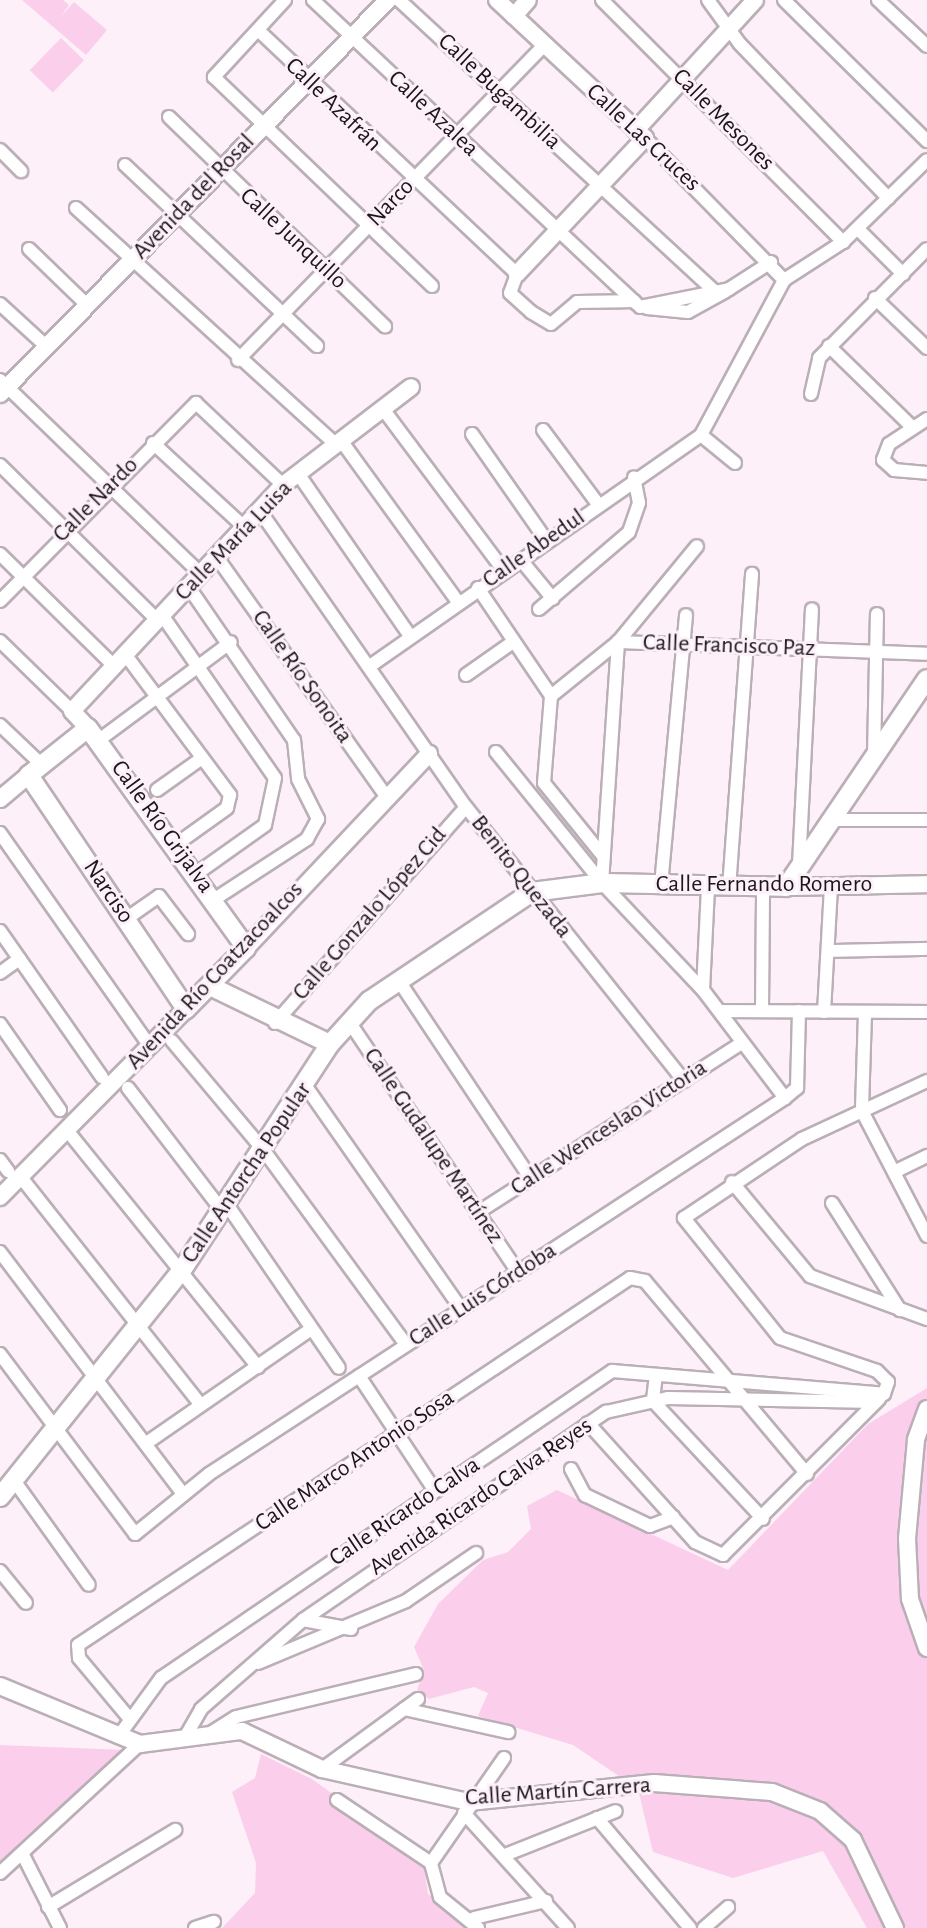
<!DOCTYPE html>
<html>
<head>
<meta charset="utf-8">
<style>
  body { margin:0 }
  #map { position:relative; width:927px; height:1928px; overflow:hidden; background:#fdf0f9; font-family:"Alegreya Sans",sans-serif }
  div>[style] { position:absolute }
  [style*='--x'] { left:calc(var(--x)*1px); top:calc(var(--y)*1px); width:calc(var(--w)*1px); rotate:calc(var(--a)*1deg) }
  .green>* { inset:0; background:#fbcfec; transform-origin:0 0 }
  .roads { filter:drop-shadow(2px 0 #bbafb7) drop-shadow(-2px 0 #bbafb7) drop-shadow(0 2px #bbafb7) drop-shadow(0 -2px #bbafb7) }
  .minor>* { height:12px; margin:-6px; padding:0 6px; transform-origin:6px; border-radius:6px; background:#fff }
  .tertiary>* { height:16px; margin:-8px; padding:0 8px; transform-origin:8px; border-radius:8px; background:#fff }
  .secondary>* { height:18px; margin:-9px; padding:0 9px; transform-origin:9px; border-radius:9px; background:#fff }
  span { translate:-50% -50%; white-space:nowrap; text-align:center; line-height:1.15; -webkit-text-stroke:6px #fdf0f9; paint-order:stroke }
  .street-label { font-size:24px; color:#1a1619 }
</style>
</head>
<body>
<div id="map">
  <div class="green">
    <div style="clip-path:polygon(22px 0,63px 0,69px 5px,61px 16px,74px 2px,107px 30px,86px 55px)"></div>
    <div style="left:61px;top:38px;width:32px;height:45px;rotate:44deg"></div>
    <div style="clip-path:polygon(927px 1388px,927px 1928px,867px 1928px,823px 1851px,733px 1878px,653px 1852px,638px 1789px,573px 1745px,478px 1716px,488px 1693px,474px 1687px,429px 1699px,417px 1690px,424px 1670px,414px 1647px,438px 1604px,483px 1560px,508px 1552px,531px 1529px,527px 1506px,557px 1490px,728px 1570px,868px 1424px)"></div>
    <div style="clip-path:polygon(0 1745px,125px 1750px,0 1865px)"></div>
    <div style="clip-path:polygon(261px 1754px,312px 1779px,423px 1859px,428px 1894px,470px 1928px,222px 1928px,255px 1893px,256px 1863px,232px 1792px,255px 1778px)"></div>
  </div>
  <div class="roads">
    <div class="minor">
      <div style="--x:285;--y:0;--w:105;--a:132.7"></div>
      <div style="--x:214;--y:77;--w:302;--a:43.8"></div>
      <div style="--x:313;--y:0;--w:444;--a:43.2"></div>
      <div style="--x:399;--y:0;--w:430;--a:42.7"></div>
      <div style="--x:602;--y:0;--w:342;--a:45.1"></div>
      <div style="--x:708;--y:0;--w:54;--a:54"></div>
      <div style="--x:740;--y:44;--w:214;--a:46.1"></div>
      <div style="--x:784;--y:0;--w:201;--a:44.6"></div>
      <div style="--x:878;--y:0;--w:67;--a:43.2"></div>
      <div style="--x:258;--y:30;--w:356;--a:43.3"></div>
      <div style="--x:517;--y:274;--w:20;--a:110"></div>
      <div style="--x:510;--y:293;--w:28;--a:42"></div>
      <div style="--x:531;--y:312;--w:23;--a:31"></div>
      <div style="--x:551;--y:324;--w:34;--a:-40"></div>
      <div style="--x:577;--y:302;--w:57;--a:-1"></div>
      <div style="--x:169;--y:117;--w:301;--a:44.1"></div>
      <div style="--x:645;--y:138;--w:199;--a:45.6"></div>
      <div style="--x:0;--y:150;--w:30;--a:45"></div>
      <div style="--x:125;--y:165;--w:264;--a:43.3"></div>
      <div style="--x:76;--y:208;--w:350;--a:42.3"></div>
      <div style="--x:858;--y:229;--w:64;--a:45"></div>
      <div style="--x:29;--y:249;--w:81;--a:44"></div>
      <div style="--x:784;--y:280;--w:70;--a:-32.8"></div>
      <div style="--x:843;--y:242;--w:117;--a:-44.3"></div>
      <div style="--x:875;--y:298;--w:72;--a:43.9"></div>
      <div style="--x:0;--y:304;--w:62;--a:42.4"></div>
      <div style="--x:640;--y:307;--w:91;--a:-11.4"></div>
      <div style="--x:729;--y:289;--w:50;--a:-32.7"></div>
      <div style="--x:647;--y:308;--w:41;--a:5.6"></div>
      <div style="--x:688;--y:312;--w:43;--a:-28.9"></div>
      <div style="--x:829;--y:346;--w:116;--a:44.3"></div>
      <div style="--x:238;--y:360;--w:439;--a:-45.8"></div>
      <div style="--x:0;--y:380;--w:278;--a:44"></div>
      <div style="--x:811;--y:394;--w:37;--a:-77"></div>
      <div style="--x:819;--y:358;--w:153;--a:-45.3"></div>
      <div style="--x:383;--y:409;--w:202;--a:53.2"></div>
      <div style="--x:927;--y:419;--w:45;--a:146.7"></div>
      <div style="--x:889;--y:444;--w:17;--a:111"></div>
      <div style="--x:883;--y:460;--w:15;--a:42"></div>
      <div style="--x:894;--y:470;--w:33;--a:5"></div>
      <div style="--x:543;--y:430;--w:92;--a:53.4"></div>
      <div style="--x:472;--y:434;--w:129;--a:55.1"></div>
      <div style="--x:701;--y:435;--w:44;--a:39.5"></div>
      <div style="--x:340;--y:439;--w:201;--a:54.1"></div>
      <div style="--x:153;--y:443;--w:124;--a:42.7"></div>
      <div style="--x:0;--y:465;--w:221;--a:44.6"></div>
      <div style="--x:299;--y:475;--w:196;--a:55.4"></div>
      <div style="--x:260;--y:511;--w:361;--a:55.2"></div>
      <div style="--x:466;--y:807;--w:350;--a:51.5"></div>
      <div style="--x:0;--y:554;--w:160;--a:44.5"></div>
      <div style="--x:216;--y:556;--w:298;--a:54.7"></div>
      <div style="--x:521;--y:560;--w:50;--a:50.6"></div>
      <div style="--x:188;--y:586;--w:187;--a:55.5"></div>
      <div style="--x:294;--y:740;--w:39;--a:84"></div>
      <div style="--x:298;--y:779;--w:45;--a:63.4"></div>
      <div style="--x:318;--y:819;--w:23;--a:119"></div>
      <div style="--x:307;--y:839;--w:110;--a:146.9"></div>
      <div style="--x:478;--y:588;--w:130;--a:55.9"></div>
      <div style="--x:0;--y:601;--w:279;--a:-45.3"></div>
      <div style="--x:196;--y:403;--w:120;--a:43.3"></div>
      <div style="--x:539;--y:609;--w:118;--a:-40.5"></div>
      <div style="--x:629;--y:532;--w:31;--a:-71"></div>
      <div style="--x:639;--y:503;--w:26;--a:-101"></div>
      <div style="--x:162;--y:615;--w:198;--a:55.3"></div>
      <div style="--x:275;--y:778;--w:48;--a:102"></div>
      <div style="--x:265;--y:825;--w:85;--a:144.6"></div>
      <div style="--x:0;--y:641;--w:100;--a:44.2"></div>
      <div style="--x:125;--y:654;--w:176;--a:53.3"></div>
      <div style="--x:230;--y:795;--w:13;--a:103"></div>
      <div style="--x:227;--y:808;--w:65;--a:144.4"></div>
      <div style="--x:370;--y:666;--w:404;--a:-34.9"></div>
      <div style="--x:701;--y:435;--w:176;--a:-61.8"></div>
      <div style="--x:466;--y:675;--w:57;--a:-35.1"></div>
      <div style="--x:551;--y:696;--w:86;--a:-38.9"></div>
      <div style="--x:618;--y:642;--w:309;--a:2.2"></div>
      <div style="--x:551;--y:696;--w:87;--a:94.6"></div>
      <div style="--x:544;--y:783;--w:92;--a:51.1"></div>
      <div style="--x:0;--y:725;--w:58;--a:43.6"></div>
      <div style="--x:99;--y:740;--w:164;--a:-36.6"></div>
      <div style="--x:496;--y:752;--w:169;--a:51"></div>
      <div style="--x:602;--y:883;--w:147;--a:46.7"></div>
      <div style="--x:703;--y:990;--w:136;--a:52.8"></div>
      <div style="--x:874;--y:755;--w:141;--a:-88.8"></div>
      <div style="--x:157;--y:790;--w:55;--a:-35.4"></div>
      <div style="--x:828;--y:820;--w:99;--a:0"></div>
      <div style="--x:0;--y:833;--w:259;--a:54.9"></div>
      <div style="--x:799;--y:865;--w:256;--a:-87.1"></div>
      <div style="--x:602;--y:883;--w:242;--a:-86.2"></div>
      <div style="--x:618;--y:642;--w:124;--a:-50.5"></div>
      <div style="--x:661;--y:885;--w:271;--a:-84.7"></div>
      <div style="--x:729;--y:888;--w:315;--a:-85.8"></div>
      <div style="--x:126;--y:919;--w:40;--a:-34.9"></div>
      <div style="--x:159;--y:896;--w:48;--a:52.7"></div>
      <div style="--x:0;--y:931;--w:178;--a:55.1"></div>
      <div style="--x:829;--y:951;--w:98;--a:-1.2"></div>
      <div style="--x:0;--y:973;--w:24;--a:-36"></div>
      <div style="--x:399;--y:981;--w:238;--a:56.3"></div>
      <div style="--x:703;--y:990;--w:104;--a:-87.2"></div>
      <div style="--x:762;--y:1010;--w:122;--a:-89.5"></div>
      <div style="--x:720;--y:1011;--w:207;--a:0.3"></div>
      <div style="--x:824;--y:1012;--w:126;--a:-86.8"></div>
      <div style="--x:865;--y:1013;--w:98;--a:91.8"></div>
      <div style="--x:862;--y:1111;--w:141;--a:62.5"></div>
      <div style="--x:348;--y:1020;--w:304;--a:56"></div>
      <div style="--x:275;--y:1023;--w:288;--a:-48.5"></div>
      <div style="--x:0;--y:1024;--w:105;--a:55.1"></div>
      <div style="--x:172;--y:1041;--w:145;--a:50"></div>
      <div style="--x:265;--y:1152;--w:239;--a:53.8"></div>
      <div style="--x:128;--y:1088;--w:156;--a:52.5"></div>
      <div style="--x:307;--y:1088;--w:269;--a:55.1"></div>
      <div style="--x:66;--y:1129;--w:306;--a:51.1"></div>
      <div style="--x:0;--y:1160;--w:14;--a:54"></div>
      <div style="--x:894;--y:1172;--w:37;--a:-26"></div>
      <div style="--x:20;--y:1176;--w:292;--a:51.7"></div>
      <div style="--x:732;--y:1182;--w:122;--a:50.3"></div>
      <div style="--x:810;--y:1276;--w:125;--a:20.2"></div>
      <div style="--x:832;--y:1203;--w:127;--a:57.6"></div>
      <div style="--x:228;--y:1206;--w:196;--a:55.6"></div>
      <div style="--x:477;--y:1213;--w:315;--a:-32.7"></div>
      <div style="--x:0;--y:1252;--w:303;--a:52.9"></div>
      <div style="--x:0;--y:1354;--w:225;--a:53.1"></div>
      <div style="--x:135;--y:1534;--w:95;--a:-39"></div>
      <div style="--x:209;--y:1474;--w:688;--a:-33.14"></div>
      <div style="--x:785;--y:1098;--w:16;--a:-40"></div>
      <div style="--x:797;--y:1088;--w:77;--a:-88.5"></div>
      <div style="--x:656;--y:1375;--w:26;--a:97"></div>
      <div style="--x:653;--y:1401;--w:161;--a:47"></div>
      <div style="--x:359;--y:1376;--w:138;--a:56.5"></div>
      <div style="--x:884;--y:1394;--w:13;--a:-72"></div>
      <div style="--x:888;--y:1382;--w:16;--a:-135"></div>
      <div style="--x:877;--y:1371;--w:102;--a:-161.2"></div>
      <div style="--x:780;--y:1338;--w:154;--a:-128.7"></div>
      <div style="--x:684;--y:1218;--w:142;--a:-33.8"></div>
      <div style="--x:802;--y:1139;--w:138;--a:-24.9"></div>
      <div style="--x:588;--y:1423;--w:160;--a:48"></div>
      <div style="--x:695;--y:1542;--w:31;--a:25"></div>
      <div style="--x:723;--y:1555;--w:221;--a:-45"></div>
      <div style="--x:148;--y:1442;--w:198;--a:-34.7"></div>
      <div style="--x:571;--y:1469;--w:30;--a:62"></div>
      <div style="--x:585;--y:1495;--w:72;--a:25.5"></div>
      <div style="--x:650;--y:1526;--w:25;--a:-21"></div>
      <div style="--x:13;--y:1479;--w:130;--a:54.4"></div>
      <div style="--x:0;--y:1571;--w:41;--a:50.9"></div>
      <div style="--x:303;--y:1620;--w:49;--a:10.6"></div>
      <div style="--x:258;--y:1663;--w:160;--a:-22.7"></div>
      <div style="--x:406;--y:1601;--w:85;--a:-34.4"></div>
      <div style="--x:404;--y:1709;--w:107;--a:12.5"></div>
      <div style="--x:129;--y:1718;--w:78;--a:-129.8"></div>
      <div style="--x:79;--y:1658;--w:13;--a:-94"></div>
      <div style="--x:78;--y:1645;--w:663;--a:-33.62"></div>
      <div style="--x:630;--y:1278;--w:15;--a:11"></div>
      <div style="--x:645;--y:1281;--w:252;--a:50"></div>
      <div style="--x:212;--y:1732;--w:28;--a:-32"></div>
      <div style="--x:236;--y:1717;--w:185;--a:-13.4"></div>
      <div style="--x:118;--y:1737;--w:73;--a:-53.9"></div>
      <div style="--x:161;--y:1678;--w:546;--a:-34.24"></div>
      <div style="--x:612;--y:1371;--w:273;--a:4.8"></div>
      <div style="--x:184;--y:1739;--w:34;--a:-60"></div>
      <div style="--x:201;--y:1709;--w:135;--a:-41.1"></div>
      <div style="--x:303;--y:1620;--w:368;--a:-34.5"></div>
      <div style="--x:606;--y:1412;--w:64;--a:-12.7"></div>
      <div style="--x:668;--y:1398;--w:208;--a:1.1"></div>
      <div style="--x:322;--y:1769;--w:119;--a:-36.1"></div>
      <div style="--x:337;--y:1800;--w:113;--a:33.8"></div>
      <div style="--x:464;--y:1813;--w:155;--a:47.9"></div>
      <div style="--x:597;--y:1818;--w:144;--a:49.8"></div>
      <div style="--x:22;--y:1853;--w:84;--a:63.1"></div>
      <div style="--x:505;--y:1855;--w:119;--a:-21.6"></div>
      <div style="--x:0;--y:1873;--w:190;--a:-42.7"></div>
      <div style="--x:48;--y:1907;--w:149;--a:-31.2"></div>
      <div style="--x:474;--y:1918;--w:74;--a:-13.3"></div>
      <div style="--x:195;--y:1928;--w:20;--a:-18"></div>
      <div style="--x:478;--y:1928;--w:49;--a:-140.8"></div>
      <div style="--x:440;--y:1897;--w:35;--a:-105"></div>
      <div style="--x:431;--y:1863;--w:128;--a:-55.2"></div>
      <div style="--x:704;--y:1928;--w:32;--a:-41"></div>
    </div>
    <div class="tertiary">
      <div style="--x:497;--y:0;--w:202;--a:43"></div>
      <div style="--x:645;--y:138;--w:187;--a:133.3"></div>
      <div style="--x:514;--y:16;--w:21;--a:-49"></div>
      <div style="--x:636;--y:130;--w:176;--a:-47.5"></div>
      <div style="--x:0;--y:394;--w:553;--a:-45.44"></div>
      <div style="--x:88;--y:728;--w:23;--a:-133"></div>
      <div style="--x:72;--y:711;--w:252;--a:-46.9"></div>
      <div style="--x:244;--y:527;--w:57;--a:-47.1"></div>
      <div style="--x:283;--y:485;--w:161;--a:-37.4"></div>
      <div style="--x:0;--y:799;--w:38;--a:-40"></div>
      <div style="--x:786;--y:887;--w:141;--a:-1.2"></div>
      <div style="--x:246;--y:948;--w:267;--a:-46.7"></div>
      <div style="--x:0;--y:1197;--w:264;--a:-45.3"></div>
      <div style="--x:927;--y:1409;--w:33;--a:110"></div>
      <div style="--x:916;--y:1440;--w:98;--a:95.2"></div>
      <div style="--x:907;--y:1538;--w:61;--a:87.2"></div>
      <div style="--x:910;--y:1599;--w:52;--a:70.9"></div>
      <div style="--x:0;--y:1686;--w:152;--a:22.5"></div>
      <div style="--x:140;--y:1744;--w:103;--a:-7.3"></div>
      <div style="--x:242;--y:1731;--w:89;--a:25.4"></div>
      <div style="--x:322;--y:1769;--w:151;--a:12.7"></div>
      <div style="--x:469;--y:1802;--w:186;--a:-5.9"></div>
      <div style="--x:654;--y:1783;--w:118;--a:4.4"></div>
      <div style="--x:772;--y:1792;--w:52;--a:21.6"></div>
      <div style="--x:820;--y:1811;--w:44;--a:41.3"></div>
      <div style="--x:853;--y:1840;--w:98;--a:64.5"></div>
    </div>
    <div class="secondary">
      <div style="--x:88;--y:728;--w:271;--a:54.3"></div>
      <div style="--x:246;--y:948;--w:86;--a:134.5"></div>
      <div style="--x:186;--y:1009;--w:282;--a:-123.9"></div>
      <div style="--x:29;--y:775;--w:75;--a:-38.5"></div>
      <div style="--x:212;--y:987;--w:131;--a:25.8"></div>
      <div style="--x:0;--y:1497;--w:291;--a:-51.3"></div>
      <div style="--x:182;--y:1270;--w:270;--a:-56.8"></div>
      <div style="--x:330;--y:1044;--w:58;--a:-47.8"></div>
      <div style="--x:369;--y:1001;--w:196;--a:-33.8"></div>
      <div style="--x:532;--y:892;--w:71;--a:-7.3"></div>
      <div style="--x:602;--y:883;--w:184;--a:1.2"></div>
      <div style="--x:786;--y:887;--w:251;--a:-55.9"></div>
    </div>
  </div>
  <div class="street-label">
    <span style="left:499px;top:92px;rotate:43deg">Calle Bugambilia</span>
    <span style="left:333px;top:105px;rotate:44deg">Calle Azafrán</span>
    <span style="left:433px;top:114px;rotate:43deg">Calle Azalea</span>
    <span style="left:723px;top:120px;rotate:45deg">Calle Mesones</span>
    <span style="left:643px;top:138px;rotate:43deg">Calle Las Cruces</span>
    <span style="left:194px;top:197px;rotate:-46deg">Avenida del Rosal</span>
    <span style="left:391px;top:203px;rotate:-46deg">Narco</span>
    <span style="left:293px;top:239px;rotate:43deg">Calle Junquillo</span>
    <span style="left:96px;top:500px;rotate:-45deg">Calle Nardo</span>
    <span style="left:234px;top:541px;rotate:-46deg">Calle María Luisa</span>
    <span style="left:534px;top:549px;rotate:-35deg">Calle Abedul</span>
    <span style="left:729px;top:646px;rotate:2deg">Calle Francisco Paz</span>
    <span style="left:302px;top:677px;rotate:55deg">Calle Río Sonoita</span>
    <span style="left:162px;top:827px;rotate:54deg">Calle Río Grijalva</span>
    <span style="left:521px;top:877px;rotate:52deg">Benito Quezada</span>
    <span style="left:764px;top:885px">Calle Fernando Romero</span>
    <span style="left:108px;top:892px;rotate:56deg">Narciso</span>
    <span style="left:370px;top:914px;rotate:-49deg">Calle Gonzalo López Cid</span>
    <span style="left:215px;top:976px;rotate:-47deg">Avenida Río Coatzacoalcos</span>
    <span style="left:609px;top:1128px;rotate:-33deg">Calle Wenceslao Victoria</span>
    <span style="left:433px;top:1146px;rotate:56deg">Calle Gudalupe Martínez</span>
    <span style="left:247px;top:1173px;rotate:-56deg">Calle Antorcha Popular</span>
    <span style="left:483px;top:1295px;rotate:-33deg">Calle Luis Córdoba</span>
    <span style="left:355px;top:1461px;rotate:-34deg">Calle Marco Antonio Sosa</span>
    <span style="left:481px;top:1497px;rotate:-34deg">Avenida Ricardo Calva Reyes</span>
    <span style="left:405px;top:1512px;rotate:-34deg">Calle Ricardo Calva</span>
    <span style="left:558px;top:1792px;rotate:-4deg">Calle Martín Carrera</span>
  </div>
</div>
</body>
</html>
